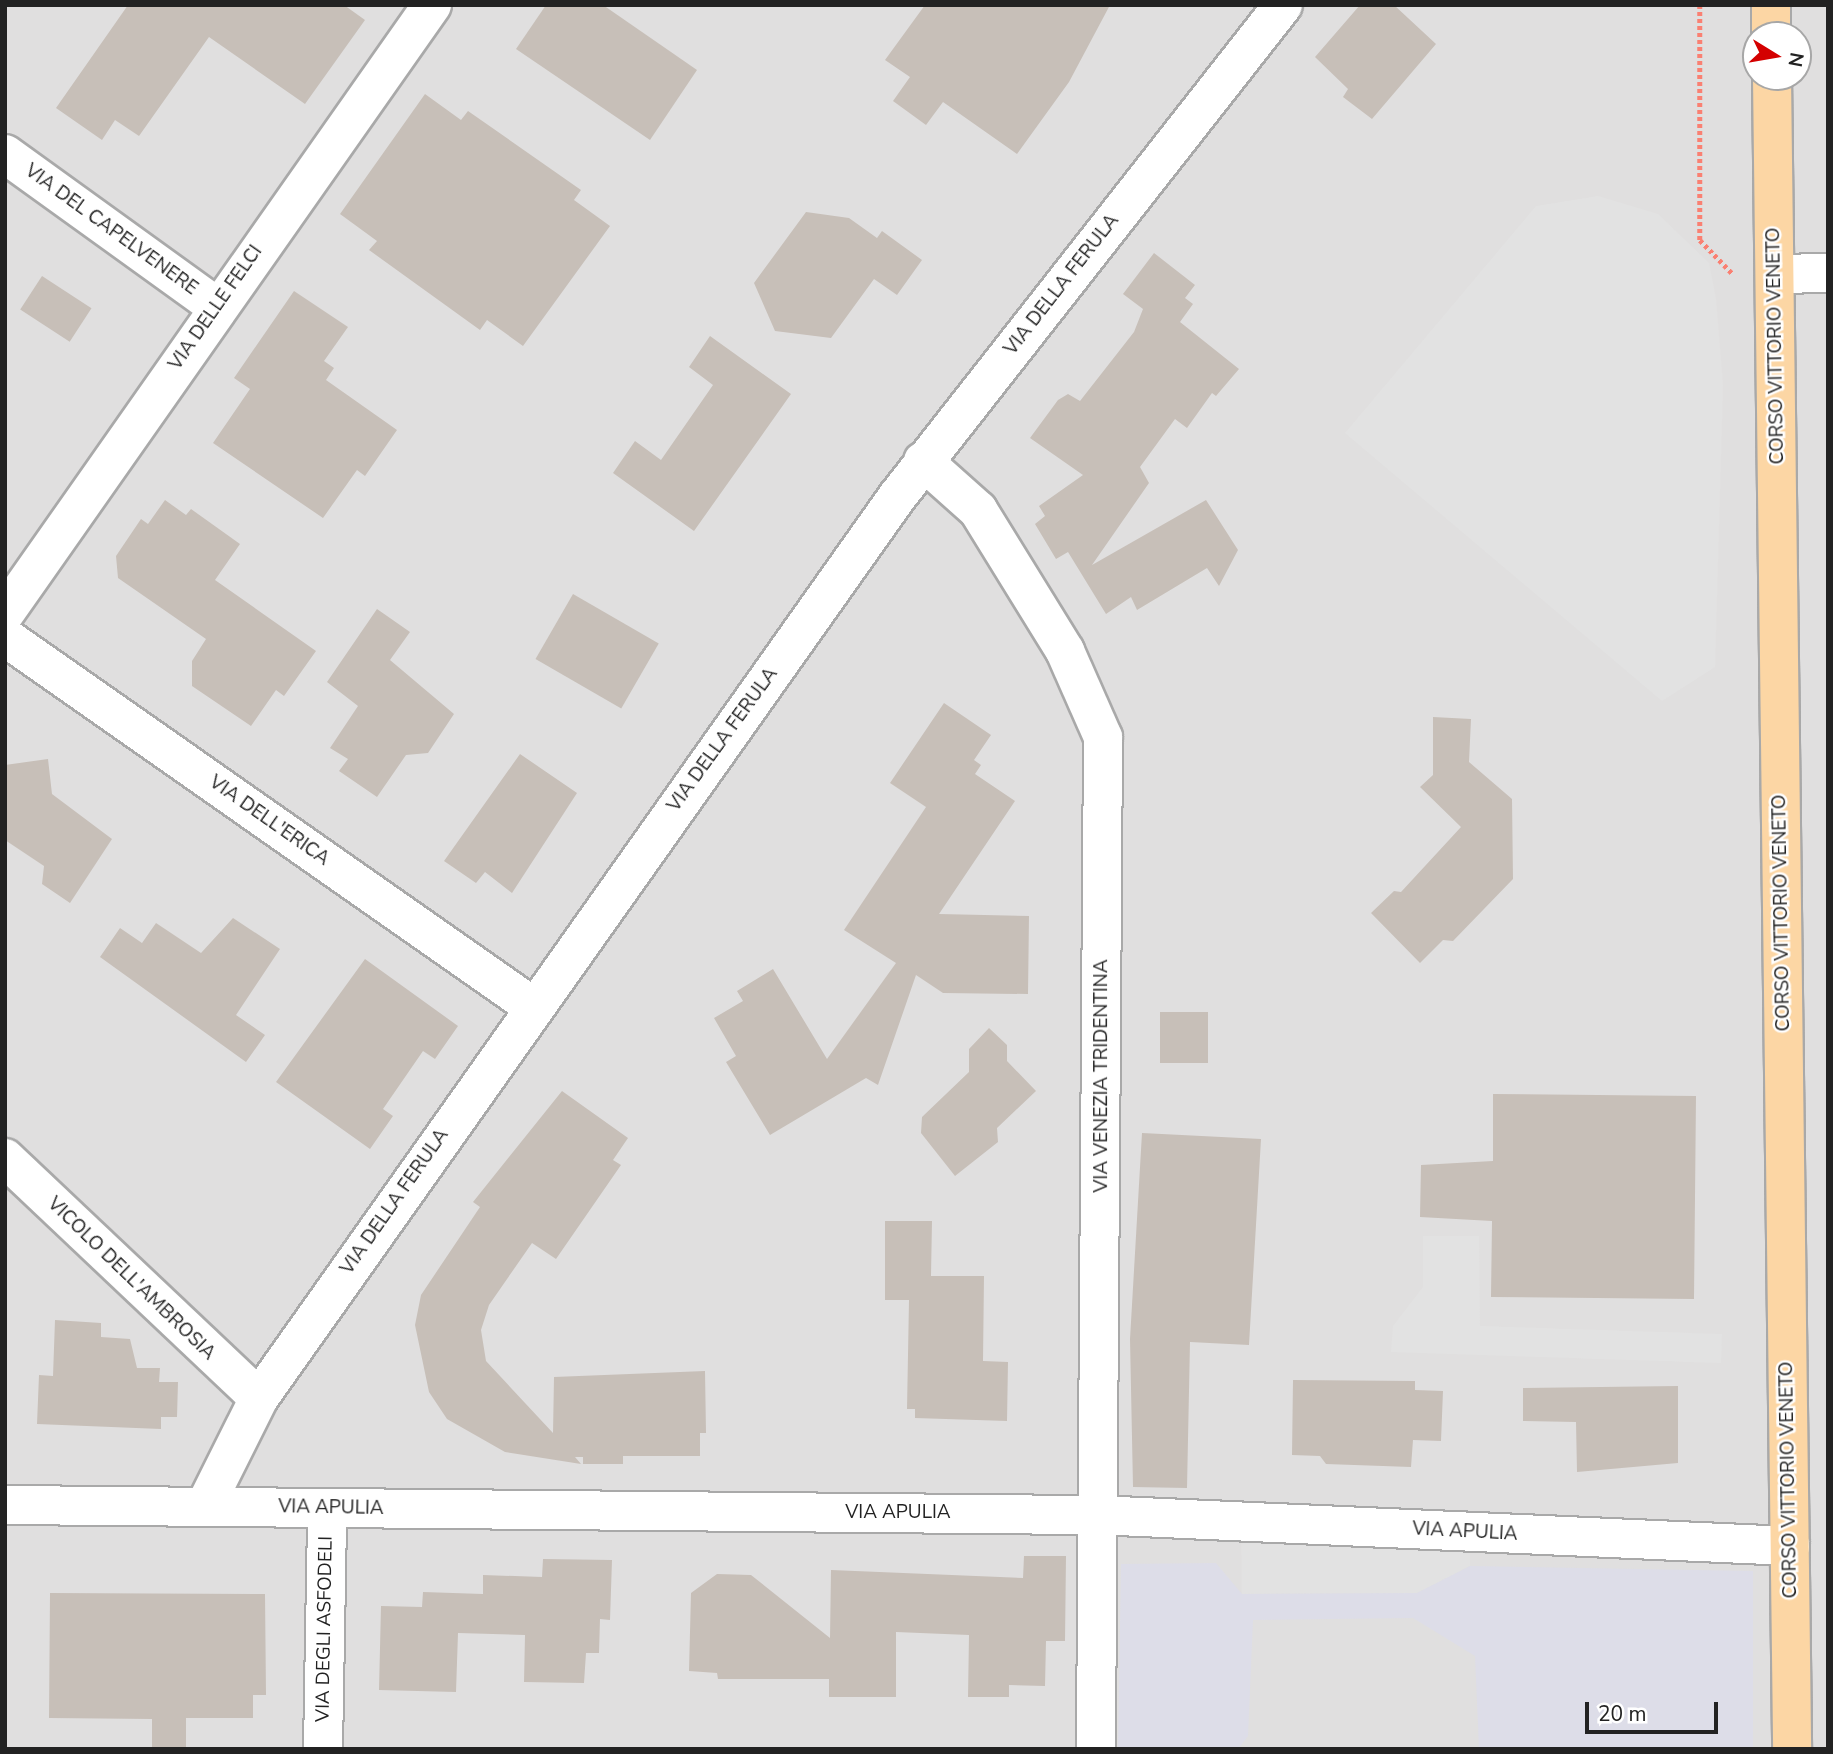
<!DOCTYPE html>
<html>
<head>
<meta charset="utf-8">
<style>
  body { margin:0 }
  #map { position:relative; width:1833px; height:1754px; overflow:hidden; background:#f2efe9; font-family:"Nunito Sans",sans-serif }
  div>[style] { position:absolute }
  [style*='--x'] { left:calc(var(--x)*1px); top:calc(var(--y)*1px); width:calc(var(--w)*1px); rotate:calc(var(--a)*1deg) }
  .residential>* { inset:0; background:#e0dfdf }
  .parking>* { inset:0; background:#e2e2e2 }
  .plaza>* { inset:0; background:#dddde8 }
  .building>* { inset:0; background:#c7bfb8; transform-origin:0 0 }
  .path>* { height:4.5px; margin-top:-2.25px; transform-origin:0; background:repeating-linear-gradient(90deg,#fa8072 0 3.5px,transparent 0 7px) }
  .roads { filter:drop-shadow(2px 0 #a9a9a9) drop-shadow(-2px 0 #a9a9a9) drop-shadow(0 2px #a9a9a9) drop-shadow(0 -2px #a9a9a9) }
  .minor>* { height:38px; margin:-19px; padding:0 19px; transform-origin:19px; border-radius:19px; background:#fff }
  .major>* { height:38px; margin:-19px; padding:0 19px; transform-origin:19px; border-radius:19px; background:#fcd6a4 }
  span { translate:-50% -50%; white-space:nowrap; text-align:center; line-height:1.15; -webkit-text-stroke:5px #fff; paint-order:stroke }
  .street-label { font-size:19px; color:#222 }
  .frame { position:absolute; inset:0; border:7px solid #222; pointer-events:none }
  .north { position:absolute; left:1742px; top:21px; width:70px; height:70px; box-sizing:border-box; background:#fff; border:2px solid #a7a7a7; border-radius:50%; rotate:101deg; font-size:19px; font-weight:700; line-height:28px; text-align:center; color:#222 }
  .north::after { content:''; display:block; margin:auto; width:24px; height:32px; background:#d40000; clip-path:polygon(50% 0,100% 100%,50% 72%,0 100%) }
  .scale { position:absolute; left:1585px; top:1702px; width:133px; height:32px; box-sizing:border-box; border:4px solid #222; border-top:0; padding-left:9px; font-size:21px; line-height:24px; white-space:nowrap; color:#222; -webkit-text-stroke:5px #fff; paint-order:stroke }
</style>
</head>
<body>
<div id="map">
  <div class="residential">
    <div style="clip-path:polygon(evenodd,5px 5px,1828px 5px,1828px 1749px,5px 1749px,5px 5px,1756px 35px,1798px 35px,1798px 77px,1756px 77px,1756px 35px)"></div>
  </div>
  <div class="parking">
    <div style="clip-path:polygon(1598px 196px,1658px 214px,1709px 263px,1716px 299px,1723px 385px,1715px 667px,1662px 701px,1345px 433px,1536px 206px)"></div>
    <div style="clip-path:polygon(1423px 1236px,1479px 1236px,1480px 1326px,1722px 1334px,1721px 1363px,1391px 1352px,1393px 1326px,1423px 1287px)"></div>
    <div style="clip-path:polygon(1241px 1521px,1470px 1532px,1470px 1566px,1417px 1593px,1242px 1594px)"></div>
  </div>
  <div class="plaza">
    <div style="clip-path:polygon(1216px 1563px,1242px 1594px,1417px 1593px,1470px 1566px,1753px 1571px,1753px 1749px,1479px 1749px,1475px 1656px,1413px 1618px,1253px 1620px,1248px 1736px,1238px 1749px,1118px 1749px,1121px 1564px)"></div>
  </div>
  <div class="building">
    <div style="clip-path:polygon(128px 5px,344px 5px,365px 20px,305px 104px,209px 37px,139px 136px,115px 120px,102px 140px,56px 108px)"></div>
    <div style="clip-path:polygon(546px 5px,603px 5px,697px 70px,650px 140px,516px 49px)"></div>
    <div style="clip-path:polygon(925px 5px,1110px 5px,1069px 82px,1017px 154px,943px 102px,926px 125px,893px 101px,910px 77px,885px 60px)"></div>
    <div style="clip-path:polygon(1360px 5px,1394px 5px,1436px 44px,1372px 119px,1343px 97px,1348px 89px,1315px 57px)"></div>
    <div style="clip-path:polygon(425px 94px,461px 120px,468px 111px,581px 190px,574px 200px,610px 226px,523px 346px,487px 320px,480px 330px,369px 250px,377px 241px,340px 214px)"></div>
    <div style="clip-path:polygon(806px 212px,849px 218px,877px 238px,882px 231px,922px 260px,897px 295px,874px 279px,831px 338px,775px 331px,754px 283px)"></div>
    <div style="clip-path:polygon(1154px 253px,1195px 285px,1185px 298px,1193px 304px,1180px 322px,1239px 369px,1216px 396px,1212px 393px,1187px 428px,1175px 419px,1140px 467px,1149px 483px,1092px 565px,1206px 500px,1238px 550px,1219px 586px,1207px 568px,1137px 610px,1131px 597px,1106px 614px,1068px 552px,1056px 559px,1035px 524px,1045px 516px,1039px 506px,1083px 475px,1030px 438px,1058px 400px,1068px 394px,1080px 401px,1134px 332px,1143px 309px,1123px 294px)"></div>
    <div style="left:42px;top:276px;width:59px;height:40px;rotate:33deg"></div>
    <div style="clip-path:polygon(294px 291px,348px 327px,324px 361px,334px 368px,326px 380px,397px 430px,365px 476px,357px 470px,323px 518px,213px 443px,250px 389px,234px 378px)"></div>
    <div style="clip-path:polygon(710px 336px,791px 394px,694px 531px,613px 473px,635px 441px,661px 460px,713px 385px,689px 367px)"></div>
    <div style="clip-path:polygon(165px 500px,186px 515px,191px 509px,240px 544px,215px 580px,316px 651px,284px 696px,276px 690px,251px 726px,192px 686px,192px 661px,206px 639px,118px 578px,116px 556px,141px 519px,148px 524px)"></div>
    <div style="left:573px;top:594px;width:99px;height:75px;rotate:30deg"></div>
    <div style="clip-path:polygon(377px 609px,410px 632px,390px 660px,454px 714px,428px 753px,406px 755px,377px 797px,339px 771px,348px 759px,330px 748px,358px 706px,327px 682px)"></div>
    <div style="clip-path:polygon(944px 703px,991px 735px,974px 760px,981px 765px,975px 774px,1015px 801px,939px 914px,1029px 916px,1028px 994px,943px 993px,916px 975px,878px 1085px,866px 1078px,770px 1135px,726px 1062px,736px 1056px,714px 1018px,743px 1001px,737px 991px,773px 969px,827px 1059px,896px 963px,844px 930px,926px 807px,890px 783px)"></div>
    <div style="clip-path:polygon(1433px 717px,1471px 719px,1469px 762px,1512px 799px,1513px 879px,1453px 941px,1443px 940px,1420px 963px,1371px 913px,1394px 891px,1401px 892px,1461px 827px,1420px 787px,1433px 775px)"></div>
    <div style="clip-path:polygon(520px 754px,577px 793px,512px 893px,485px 872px,476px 883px,444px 861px)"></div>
    <div style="clip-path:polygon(48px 759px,52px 794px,112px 839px,70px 903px,42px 884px,44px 866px,5px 840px,5px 765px)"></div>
    <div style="clip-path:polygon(233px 918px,280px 949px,236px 1015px,265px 1035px,246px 1062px,100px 957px,120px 928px,142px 943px,156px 923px,201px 953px)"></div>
    <div style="clip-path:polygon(365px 959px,458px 1026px,435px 1059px,423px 1051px,383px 1109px,393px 1116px,370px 1149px,276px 1082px)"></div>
    <div style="left:1160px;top:1012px;width:48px;height:51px"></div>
    <div style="clip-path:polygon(989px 1028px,1007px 1045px,1007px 1061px,1036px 1091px,997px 1128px,998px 1142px,955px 1176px,921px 1133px,922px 1117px,969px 1072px,969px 1049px)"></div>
    <div style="clip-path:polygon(562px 1091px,628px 1138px,613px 1160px,621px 1165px,556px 1259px,532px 1243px,489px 1305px,481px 1330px,486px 1361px,553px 1433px,554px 1377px,705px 1371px,706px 1433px,700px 1433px,700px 1456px,623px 1456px,623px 1464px,583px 1464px,583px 1457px,575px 1457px,581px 1464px,505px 1452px,447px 1419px,429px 1392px,415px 1325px,421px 1295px,480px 1207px,473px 1202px)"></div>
    <div style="clip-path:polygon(1493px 1094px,1696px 1096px,1694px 1299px,1491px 1297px,1492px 1221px,1420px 1217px,1421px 1165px,1493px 1161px)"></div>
    <div style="clip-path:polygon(1142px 1133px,1261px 1139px,1249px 1345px,1190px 1342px,1187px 1488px,1133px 1487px,1130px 1339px)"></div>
    <div style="clip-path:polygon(885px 1221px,932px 1221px,931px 1276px,984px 1276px,983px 1361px,1008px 1362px,1007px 1421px,915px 1418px,915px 1409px,907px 1409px,909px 1300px,885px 1300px)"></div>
    <div style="clip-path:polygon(55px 1320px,101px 1323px,101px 1337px,130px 1339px,137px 1368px,160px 1368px,159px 1382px,178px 1382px,177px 1417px,161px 1417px,161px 1429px,37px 1424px,39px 1375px,53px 1376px)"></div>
    <div style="clip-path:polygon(1293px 1380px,1415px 1381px,1415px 1390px,1443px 1391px,1441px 1441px,1413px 1440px,1411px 1467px,1326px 1464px,1320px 1456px,1292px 1455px)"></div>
    <div style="clip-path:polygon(1678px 1386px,1678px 1463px,1577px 1472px,1576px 1422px,1523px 1421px,1523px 1388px)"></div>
    <div style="clip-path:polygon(1024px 1556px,1066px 1556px,1065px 1641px,1046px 1641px,1045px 1686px,1009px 1685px,1009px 1697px,968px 1697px,969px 1635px,896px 1632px,896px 1697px,829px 1697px,829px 1679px,718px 1679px,717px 1673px,689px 1671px,691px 1593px,717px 1574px,751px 1575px,830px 1638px,831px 1570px,1023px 1578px)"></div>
    <div style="clip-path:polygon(543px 1559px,612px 1560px,610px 1620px,600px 1619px,599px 1653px,586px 1653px,584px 1683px,524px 1682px,525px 1635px,458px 1633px,456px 1692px,379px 1690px,381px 1606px,422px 1607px,423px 1592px,483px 1594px,483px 1575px,542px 1577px)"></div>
    <div style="clip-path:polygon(50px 1593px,265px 1594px,266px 1695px,253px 1695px,253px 1718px,186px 1718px,186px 1749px,152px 1749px,152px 1719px,49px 1718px)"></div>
  </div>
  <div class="path">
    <div style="--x:1700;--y:5;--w:235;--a:90"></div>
    <div style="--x:1700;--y:240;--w:47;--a:45.9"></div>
  </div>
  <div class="roads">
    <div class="minor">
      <div style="--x:5;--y:154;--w:260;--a:35.8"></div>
      <div style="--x:1776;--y:274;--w:52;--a:-1.1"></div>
      <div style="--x:923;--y:461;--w:74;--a:41.7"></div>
      <div style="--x:978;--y:510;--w:166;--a:58.3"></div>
      <div style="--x:1065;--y:651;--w:94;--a:66.2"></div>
      <div style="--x:1103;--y:737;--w:1012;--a:90.4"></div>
      <div style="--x:5;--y:613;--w:743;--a:-54.92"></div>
      <div style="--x:5;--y:637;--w:643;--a:35"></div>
      <div style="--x:5;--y:1158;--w:349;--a:43.4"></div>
      <div style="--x:206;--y:1504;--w:119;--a:-63.4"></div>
      <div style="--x:259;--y:1398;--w:1104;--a:-54.7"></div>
      <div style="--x:897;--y:497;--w:625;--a:-51.88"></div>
      <div style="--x:5;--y:1505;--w:1091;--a:0.53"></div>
      <div style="--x:1096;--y:1515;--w:695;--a:2.56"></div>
      <div style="--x:323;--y:1749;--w:240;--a:-89"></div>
    </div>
    <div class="major">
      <div style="--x:1771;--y:5;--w:30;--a:90"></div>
      <div style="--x:1772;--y:77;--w:1672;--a:89.31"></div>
    </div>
  </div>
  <div class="street-label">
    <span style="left:111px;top:230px;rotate:36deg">VIA DEL CAPELVENERE</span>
    <span style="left:1062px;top:285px;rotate:-52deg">VIA DELLA FERULA</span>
    <span style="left:216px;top:308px;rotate:-55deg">VIA DELLE FELCI</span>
    <span style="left:1776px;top:346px;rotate:-91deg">CORSO VITTORIO VENETO</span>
    <span style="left:723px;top:740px;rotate:-54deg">VIA DELLA FERULA</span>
    <span style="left:269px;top:821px;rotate:35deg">VIA DELL'ERICA</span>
    <span style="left:1782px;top:913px;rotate:-91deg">CORSO VITTORIO VENETO</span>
    <span style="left:1102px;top:1076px;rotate:-90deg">VIA VENEZIA TRIDENTINA</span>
    <span style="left:395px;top:1202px;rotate:-55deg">VIA DELLA FERULA</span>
    <span style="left:131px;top:1279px;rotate:44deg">VICOLO DELL'AMBROSIA</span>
    <span style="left:1789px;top:1480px;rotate:-91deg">CORSO VITTORIO VENETO</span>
    <span style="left:331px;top:1508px;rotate:1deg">VIA APULIA</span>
    <span style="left:898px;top:1513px">VIA APULIA</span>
    <span style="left:1465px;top:1532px;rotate:3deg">VIA APULIA</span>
    <span style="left:325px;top:1629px;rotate:-89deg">VIA DEGLI ASFODELI</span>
  </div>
  <div class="frame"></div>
  <div class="north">N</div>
  <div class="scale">20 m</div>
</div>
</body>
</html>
